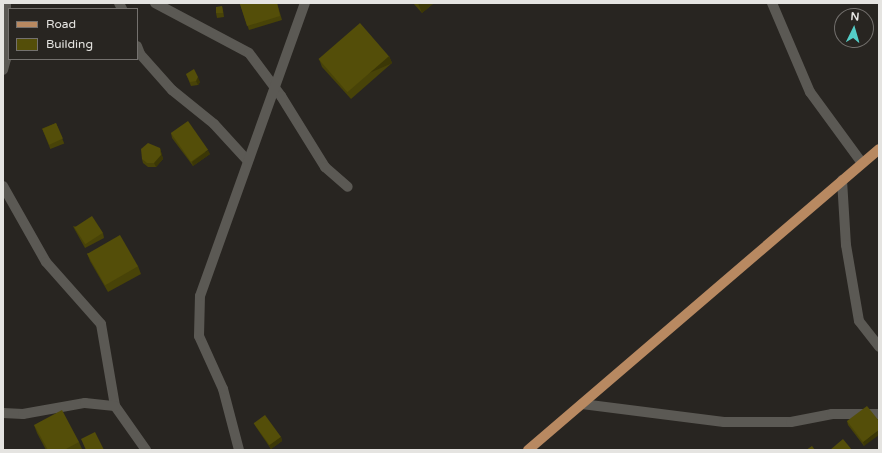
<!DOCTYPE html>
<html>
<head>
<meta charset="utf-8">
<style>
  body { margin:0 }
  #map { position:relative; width:882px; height:453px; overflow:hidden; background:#282521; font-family:"Varela Round",sans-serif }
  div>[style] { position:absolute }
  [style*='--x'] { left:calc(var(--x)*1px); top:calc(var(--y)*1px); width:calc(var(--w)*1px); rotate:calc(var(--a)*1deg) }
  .minor>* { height:10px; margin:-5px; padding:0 5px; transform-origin:5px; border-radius:5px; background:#5b5954 }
  .primary>* { height:10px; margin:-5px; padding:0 5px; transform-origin:5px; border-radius:5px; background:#b88961 }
  .wall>* { inset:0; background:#484308; transform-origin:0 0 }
  .shaded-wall>* { inset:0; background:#3b3706; transform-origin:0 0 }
  .building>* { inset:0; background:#544e09; transform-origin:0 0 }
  span { translate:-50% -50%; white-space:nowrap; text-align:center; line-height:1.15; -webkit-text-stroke:3.5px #282521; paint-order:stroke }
  .frame { position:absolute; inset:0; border:4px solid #e5e4e1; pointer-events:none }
  .legend { position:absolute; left:8px; top:8px; width:130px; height:52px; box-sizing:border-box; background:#282521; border:1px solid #74716e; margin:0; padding:5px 7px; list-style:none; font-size:12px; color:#e5e4e1 }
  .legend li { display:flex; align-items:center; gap:8px; height:20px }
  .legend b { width:20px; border:1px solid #74716e }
  .north { position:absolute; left:834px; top:8px; width:40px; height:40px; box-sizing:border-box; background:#282521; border:1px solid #74716e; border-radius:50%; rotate:5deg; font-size:11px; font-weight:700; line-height:16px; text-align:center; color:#e5e4e1 }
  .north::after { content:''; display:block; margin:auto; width:14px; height:18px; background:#54cdc7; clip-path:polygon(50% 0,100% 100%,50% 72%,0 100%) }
</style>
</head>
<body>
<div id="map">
  <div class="minor">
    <div style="--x:119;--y:3;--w:7;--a:63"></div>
    <div style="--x:155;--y:3;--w:106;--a:28"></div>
    <div style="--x:249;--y:53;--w:54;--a:53.3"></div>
    <div style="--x:281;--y:96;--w:84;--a:58.2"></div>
    <div style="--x:325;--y:167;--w:30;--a:41"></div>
    <div style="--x:772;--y:3;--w:97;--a:66.9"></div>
    <div style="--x:810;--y:92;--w:88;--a:53.8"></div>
    <div style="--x:137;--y:46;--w:9;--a:69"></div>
    <div style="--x:140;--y:54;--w:48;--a:48.4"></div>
    <div style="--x:172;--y:90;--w:54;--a:39"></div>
    <div style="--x:214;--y:124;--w:49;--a:47.5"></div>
    <div style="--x:3;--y:70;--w:11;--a:-75"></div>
    <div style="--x:6;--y:59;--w:56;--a:-90"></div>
    <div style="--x:842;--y:180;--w:65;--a:86.5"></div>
    <div style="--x:846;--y:245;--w:77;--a:80.3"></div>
    <div style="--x:859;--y:321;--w:33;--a:52"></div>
    <div style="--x:3;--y:186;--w:87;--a:60.5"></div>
    <div style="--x:46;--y:262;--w:83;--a:48.4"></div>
    <div style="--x:101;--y:324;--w:83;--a:80.3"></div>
    <div style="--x:115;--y:406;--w:54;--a:54.8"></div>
    <div style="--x:582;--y:404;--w:143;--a:7.2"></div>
    <div style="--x:724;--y:422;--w:67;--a:0"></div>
    <div style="--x:791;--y:422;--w:42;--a:-11"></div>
    <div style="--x:832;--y:414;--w:47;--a:0"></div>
    <div style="--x:3;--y:413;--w:20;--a:3"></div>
    <div style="--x:23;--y:414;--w:63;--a:-10.1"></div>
    <div style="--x:85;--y:403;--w:30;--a:6"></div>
    <div style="--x:239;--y:450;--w:63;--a:-104.7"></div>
    <div style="--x:223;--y:389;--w:58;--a:-114.4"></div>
    <div style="--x:199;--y:336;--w:40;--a:-88.6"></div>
    <div style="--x:200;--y:296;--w:311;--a:-70.3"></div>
  </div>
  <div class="primary">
    <div style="--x:528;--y:450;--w:462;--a:-40.6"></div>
  </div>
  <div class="wall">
    <div style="clip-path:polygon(277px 3px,282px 20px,249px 30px,240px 4px)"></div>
    <div style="clip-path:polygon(413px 3px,434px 3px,422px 13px)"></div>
    <div style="clip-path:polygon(222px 6px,223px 10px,224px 17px,217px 18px,216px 13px)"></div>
    <div style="clip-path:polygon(389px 56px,392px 63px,351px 99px,322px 67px,319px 59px)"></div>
    <div style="clip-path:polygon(186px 74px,200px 82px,198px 85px,191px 86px)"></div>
    <div style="left:56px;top:123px;width:22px;height:15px;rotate:68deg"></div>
    <div style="clip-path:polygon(171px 133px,210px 154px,193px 166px,172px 138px)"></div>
    <div style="clip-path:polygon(160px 148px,163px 159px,156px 167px,148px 167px,143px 163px,142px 159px)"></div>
    <div style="clip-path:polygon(73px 226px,103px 233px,104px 238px,85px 248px,75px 230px)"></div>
    <div style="clip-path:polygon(87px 253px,138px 266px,141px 274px,108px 292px,90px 261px)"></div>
    <div style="clip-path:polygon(847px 421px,879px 421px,864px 446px,848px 425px)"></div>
    <div style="clip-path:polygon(254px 423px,281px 437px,282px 441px,271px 449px,256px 427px)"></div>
    <div style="clip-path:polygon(34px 425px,79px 442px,82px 449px,81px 450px,46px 450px,37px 433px)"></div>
  </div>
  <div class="shaded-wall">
    <div style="clip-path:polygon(418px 3px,434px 3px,422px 13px)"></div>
    <div style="left:389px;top:56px;width:8px;height:55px;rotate:67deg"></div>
    <div style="clip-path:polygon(198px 77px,200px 82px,198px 85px,196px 81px)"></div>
    <div style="clip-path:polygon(160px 148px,163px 159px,156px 167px,154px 163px)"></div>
    <div style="clip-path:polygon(208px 150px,210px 154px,193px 166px,192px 162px)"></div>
    <div style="clip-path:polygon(879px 430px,879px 435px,864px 446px,863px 442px)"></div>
    <div style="clip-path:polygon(281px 437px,282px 441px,271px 449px,269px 445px)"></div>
  </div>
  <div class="building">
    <div style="clip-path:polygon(242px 3px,277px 3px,280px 16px,247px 26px,240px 4px)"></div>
    <div style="clip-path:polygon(222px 6px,223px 13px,216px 13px,216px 7px)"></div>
    <div style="left:360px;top:23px;width:44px;height:55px;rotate:49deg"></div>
    <div style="clip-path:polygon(194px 69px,198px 77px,196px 81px,190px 82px,186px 74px)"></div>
    <div style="left:188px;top:121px;width:35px;height:21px;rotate:55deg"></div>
    <div style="left:56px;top:123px;width:17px;height:15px;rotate:66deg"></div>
    <div style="clip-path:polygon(148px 143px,160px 148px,161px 155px,154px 163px,147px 163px,142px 159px,141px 149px)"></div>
    <div style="left:92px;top:216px;width:20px;height:21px;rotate:57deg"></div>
    <div style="left:120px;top:235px;width:36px;height:38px;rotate:60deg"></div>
    <div style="clip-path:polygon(867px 406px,879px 421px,879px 430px,863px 442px,847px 421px)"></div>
    <div style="clip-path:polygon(62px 410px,79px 442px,64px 450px,48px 450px,34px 425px)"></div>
    <div style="left:265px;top:415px;width:27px;height:14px;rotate:54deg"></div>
    <div style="clip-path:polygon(95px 432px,104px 450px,86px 450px,81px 439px)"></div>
    <div style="clip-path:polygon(843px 439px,852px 450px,830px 450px)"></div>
    <div style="clip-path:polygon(812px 446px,815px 450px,806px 450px)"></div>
  </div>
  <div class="frame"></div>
  <ul class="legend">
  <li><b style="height:5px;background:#b88961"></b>Road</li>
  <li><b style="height:11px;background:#544e09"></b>Building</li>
  </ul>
  <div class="north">N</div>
</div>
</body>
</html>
